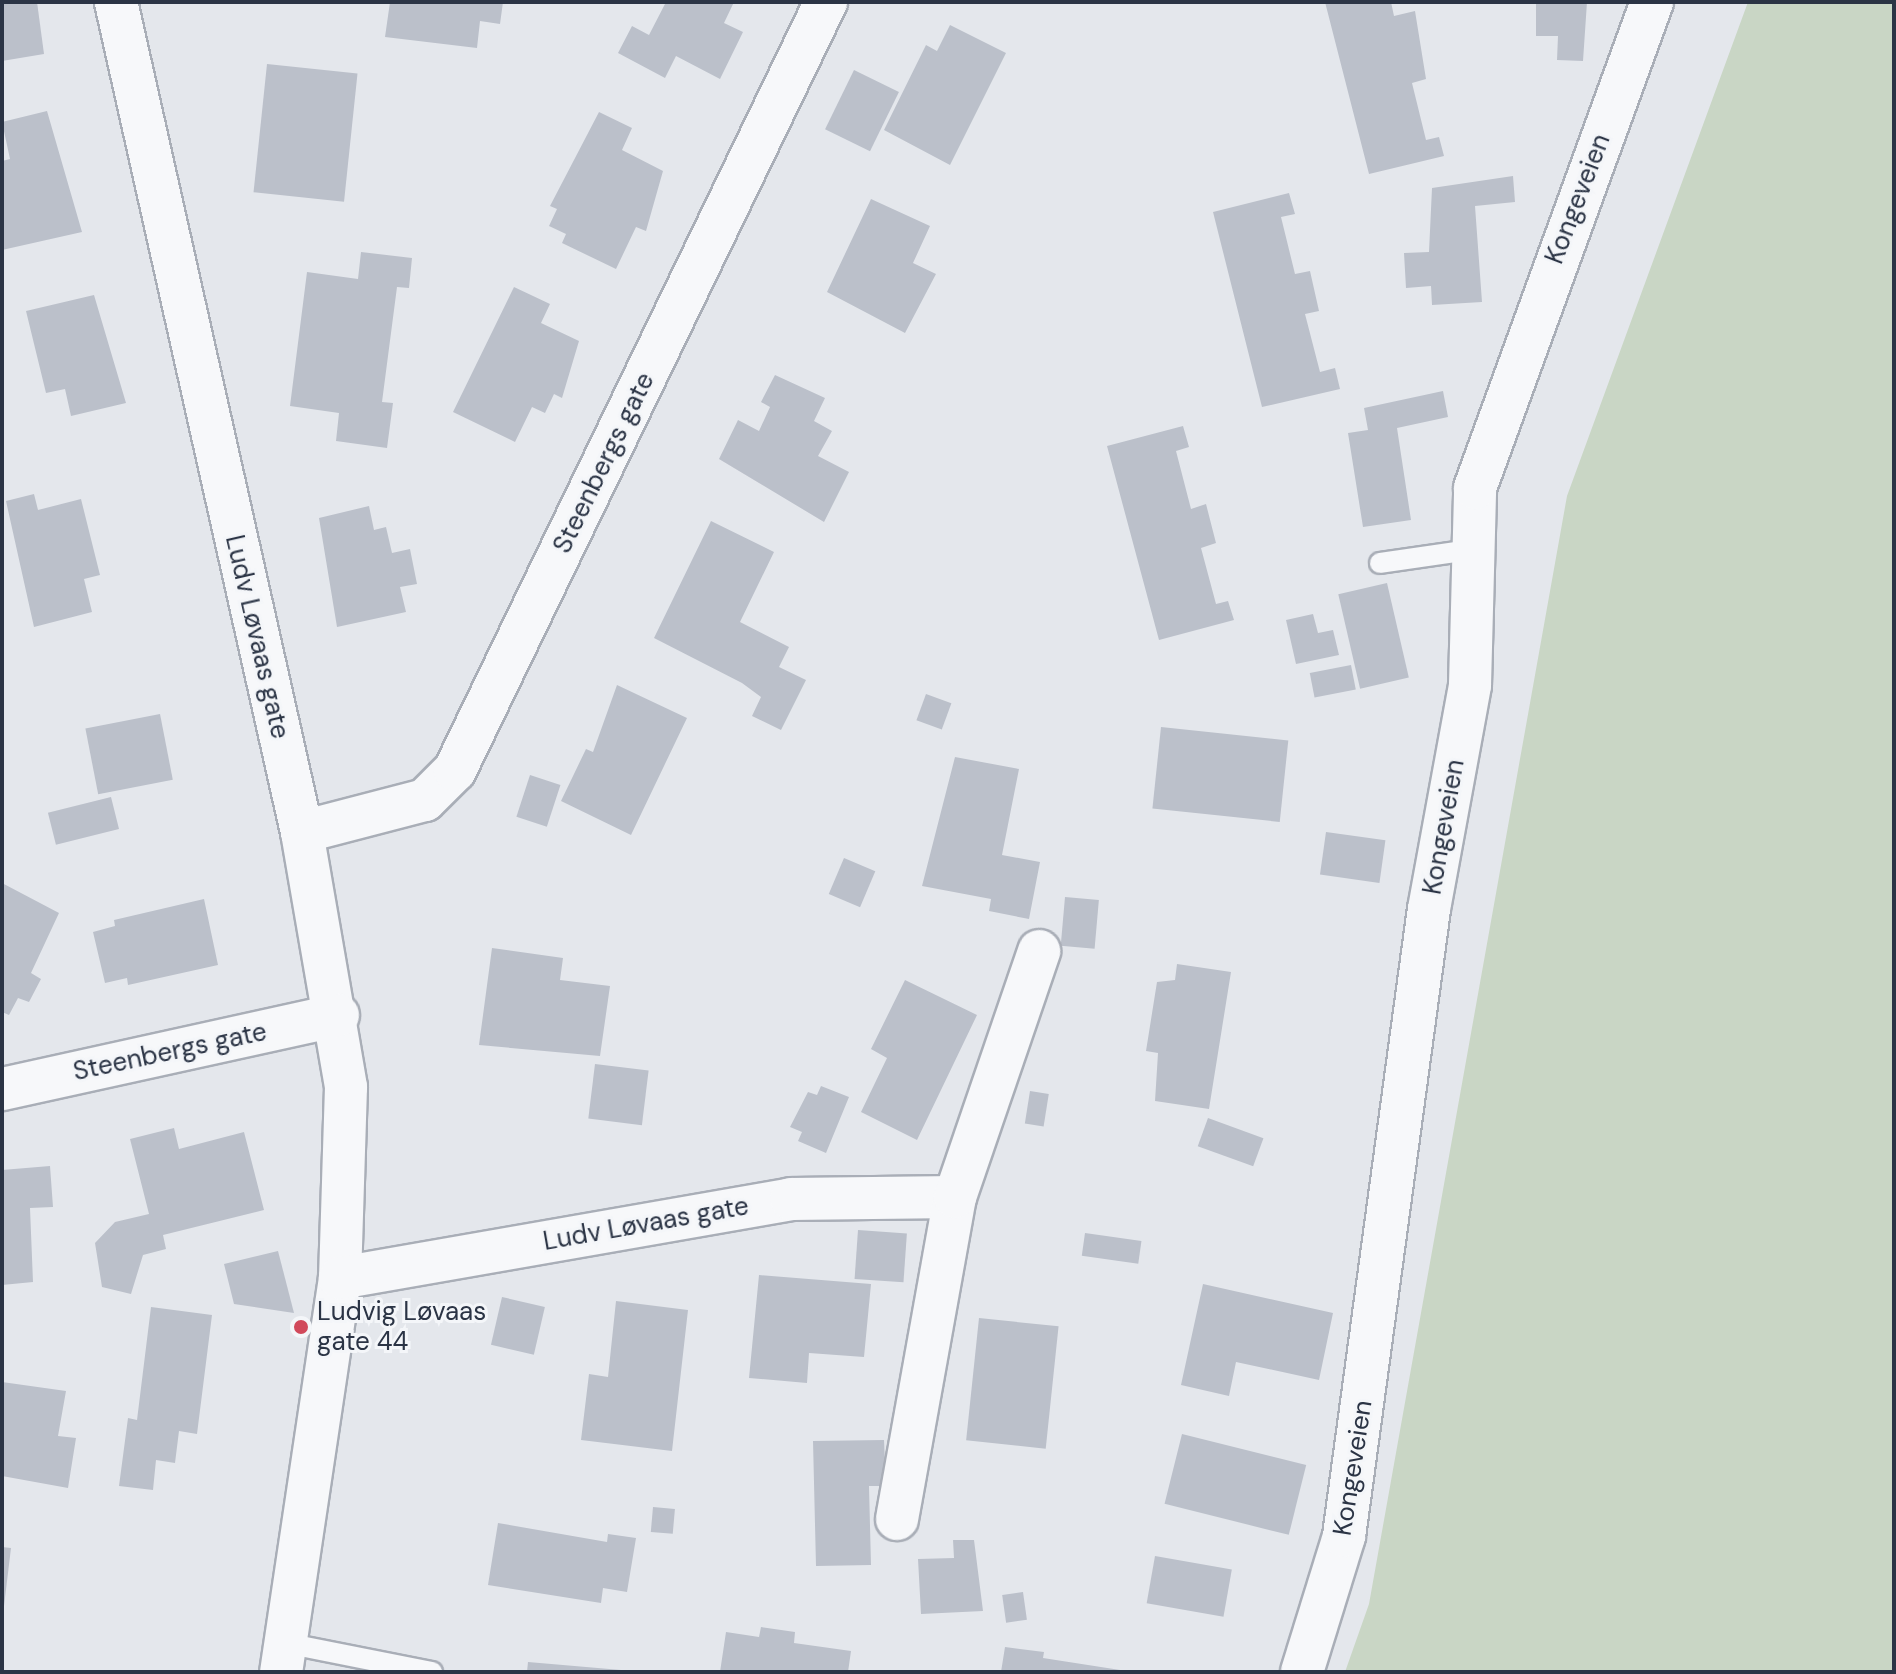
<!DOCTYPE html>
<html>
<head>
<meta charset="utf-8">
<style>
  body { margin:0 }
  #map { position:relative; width:1896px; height:1674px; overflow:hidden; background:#e4e7ec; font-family:"DM Sans",sans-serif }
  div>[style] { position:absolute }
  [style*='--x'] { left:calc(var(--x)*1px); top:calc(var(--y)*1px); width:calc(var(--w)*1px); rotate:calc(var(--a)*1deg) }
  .green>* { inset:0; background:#c9d6c5 }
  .building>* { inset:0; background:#bbc0ca; transform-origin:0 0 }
  .roads { filter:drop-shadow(2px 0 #a9aeb7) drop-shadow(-2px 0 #a9aeb7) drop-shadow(0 2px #a9aeb7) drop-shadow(0 -2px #a9aeb7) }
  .lane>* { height:20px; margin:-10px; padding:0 10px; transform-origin:10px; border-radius:10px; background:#f7f8fa }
  .street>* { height:42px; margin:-21px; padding:0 21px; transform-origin:21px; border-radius:21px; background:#f7f8fa }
  .dots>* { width:22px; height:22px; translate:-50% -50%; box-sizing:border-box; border:4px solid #f4f6f9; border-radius:50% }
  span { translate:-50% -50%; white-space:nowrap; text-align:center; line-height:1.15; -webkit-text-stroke:6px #f4f6f9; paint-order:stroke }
  .street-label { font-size:26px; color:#2b3445 }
  .poi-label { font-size:26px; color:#2b3445 }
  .left { translate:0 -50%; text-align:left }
  .frame { position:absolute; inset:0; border:4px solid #2b3445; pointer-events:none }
</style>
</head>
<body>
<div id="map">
  <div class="green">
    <div style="clip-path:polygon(1748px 2px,1894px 2px,1894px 1672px,1345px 1672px,1369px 1604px,1567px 496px)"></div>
  </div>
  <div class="building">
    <div style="clip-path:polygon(2px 2px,37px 2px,44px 54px,2px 61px)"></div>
    <div style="clip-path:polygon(390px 2px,503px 2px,500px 24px,480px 21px,477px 48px,385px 37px)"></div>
    <div style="clip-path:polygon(666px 2px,734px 2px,724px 23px,743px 32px,720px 79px,676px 56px,665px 78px,618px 53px,632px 26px,649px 35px)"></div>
    <div style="clip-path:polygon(1325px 2px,1391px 2px,1394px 16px,1415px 11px,1426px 79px,1412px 83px,1426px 140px,1439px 137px,1444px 156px,1369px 174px)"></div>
    <div style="clip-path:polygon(1536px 2px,1587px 2px,1583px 61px,1557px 60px,1558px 36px,1536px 36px)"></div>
    <div style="clip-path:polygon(950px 25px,1006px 53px,950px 165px,884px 130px,926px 45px,937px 51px)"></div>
    <div style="left:267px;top:64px;width:91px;height:129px;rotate:6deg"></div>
    <div style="left:854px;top:70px;width:50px;height:66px;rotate:26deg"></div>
    <div style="clip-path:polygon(47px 111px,82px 232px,2px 250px,2px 161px,10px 159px,2px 122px)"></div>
    <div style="clip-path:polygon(599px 112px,632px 128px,622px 150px,663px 171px,646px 231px,636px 227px,616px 269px,562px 243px,566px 234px,549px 226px,557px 209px,550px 206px)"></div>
    <div style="clip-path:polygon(1513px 176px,1515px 202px,1475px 206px,1482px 302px,1432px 305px,1431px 286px,1406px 288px,1404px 253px,1429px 252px,1432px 188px)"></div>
    <div style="clip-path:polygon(1289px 193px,1295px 214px,1281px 217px,1295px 274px,1310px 271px,1319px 311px,1305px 314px,1320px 372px,1335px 368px,1340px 389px,1262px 407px,1213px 212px)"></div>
    <div style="clip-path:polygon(871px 199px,930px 226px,913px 263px,936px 274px,905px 333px,827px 292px)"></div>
    <div style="clip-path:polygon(361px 252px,412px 258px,409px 288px,397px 287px,382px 402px,393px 403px,387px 448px,336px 441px,339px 413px,290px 406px,307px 272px,358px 279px)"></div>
    <div style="clip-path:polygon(514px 287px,550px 304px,541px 323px,579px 341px,562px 398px,554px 394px,545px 413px,532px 407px,515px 442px,453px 412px)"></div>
    <div style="clip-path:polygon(94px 295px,126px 403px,71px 416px,65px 389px,46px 393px,26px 311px)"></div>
    <div style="clip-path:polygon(775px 375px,825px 398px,814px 421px,832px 431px,818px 456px,849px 472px,824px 522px,719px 459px,738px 420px,759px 431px,770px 407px,761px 402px)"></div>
    <div style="clip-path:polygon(1443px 391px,1448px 417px,1397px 428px,1411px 520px,1363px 527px,1348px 433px,1368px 430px,1364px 408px)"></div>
    <div style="clip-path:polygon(1183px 426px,1189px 447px,1176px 451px,1191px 509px,1206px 504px,1216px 543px,1201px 548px,1216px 604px,1228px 601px,1234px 620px,1159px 640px,1107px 446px)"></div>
    <div style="clip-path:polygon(34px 494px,38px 510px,81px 499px,100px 575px,84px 579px,92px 612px,34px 627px,6px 501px)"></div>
    <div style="clip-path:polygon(369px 506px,374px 530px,386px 527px,392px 553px,410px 549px,417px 584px,400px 587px,406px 612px,337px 627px,319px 518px)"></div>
    <div style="clip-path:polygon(711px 521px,774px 552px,740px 622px,789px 647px,779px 667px,806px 680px,781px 730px,752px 716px,761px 697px,742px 683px,654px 638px)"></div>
    <div style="left:1387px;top:583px;width:97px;height:50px;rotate:77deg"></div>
    <div style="clip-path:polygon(1313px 614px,1318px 633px,1333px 630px,1339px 655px,1296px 664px,1286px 620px)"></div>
    <div style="left:1351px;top:665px;width:25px;height:42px;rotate:79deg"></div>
    <div style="clip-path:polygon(617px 685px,687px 718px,631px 835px,561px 801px,586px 749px,593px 752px)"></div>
    <div style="left:926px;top:694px;width:27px;height:28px;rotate:20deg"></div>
    <div style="left:160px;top:714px;width:67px;height:76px;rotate:79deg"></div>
    <div style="left:1161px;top:727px;width:128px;height:82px;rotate:6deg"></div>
    <div style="clip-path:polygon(955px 757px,1019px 769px,1002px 855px,1040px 862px,1029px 919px,989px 911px,991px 899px,922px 886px)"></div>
    <div style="left:530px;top:775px;width:32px;height:44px;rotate:18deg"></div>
    <div style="left:111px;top:797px;width:33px;height:65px;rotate:76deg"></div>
    <div style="left:1326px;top:832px;width:60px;height:43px;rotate:8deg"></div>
    <div style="left:844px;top:858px;width:34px;height:39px;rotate:23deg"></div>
    <div style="clip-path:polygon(2px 883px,59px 913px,31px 973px,41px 979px,29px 1002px,18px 998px,9px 1015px,2px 1012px)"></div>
    <div style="left:1065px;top:897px;width:34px;height:49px;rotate:5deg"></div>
    <div style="clip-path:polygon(204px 899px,218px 965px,128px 985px,127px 978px,105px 983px,93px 932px,115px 926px,114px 920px)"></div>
    <div style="clip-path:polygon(492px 948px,563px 958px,560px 980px,610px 986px,600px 1056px,479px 1045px)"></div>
    <div style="clip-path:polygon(1177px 964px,1231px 972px,1209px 1109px,1155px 1101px,1158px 1053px,1146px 1051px,1157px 982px,1175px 980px)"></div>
    <div style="clip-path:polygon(905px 980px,977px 1015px,917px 1140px,861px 1112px,887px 1058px,871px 1049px)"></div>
    <div style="left:595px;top:1064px;width:54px;height:55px;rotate:7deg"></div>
    <div style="clip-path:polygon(821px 1086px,849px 1097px,826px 1153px,798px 1141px,802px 1132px,790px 1127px,808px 1092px,817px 1095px)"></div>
    <div style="left:1030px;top:1091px;width:19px;height:33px;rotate:9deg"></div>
    <div style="left:1208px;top:1118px;width:59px;height:30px;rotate:20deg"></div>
    <div style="clip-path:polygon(174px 1128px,179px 1149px,244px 1132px,264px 1210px,163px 1235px,166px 1249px,143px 1255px,131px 1294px,102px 1287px,95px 1243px,115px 1222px,149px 1214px,130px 1139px)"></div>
    <div style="clip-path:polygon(50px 1166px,53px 1207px,30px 1208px,33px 1282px,2px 1285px,2px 1170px)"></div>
    <div style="left:858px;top:1230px;width:49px;height:49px;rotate:4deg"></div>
    <div style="left:1085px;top:1233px;width:57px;height:23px;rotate:8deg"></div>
    <div style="clip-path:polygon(278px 1251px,294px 1313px,234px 1304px,224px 1264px)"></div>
    <div style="clip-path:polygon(759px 1275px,871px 1284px,864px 1357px,809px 1353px,807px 1383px,749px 1378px)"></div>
    <div style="clip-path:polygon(1203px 1284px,1333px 1313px,1319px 1380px,1236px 1362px,1229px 1396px,1181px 1385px)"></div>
    <div style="left:502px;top:1297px;width:44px;height:49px;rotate:13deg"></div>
    <div style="clip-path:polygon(616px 1301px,688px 1310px,672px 1451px,581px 1440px,589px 1374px,608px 1377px)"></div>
    <div style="clip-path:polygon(151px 1307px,212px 1315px,197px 1434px,179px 1431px,175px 1463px,156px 1460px,153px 1490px,119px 1486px,128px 1418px,137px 1420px)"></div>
    <div style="left:979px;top:1318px;width:80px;height:123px;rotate:6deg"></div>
    <div style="clip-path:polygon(2px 1382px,66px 1391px,58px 1436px,76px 1438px,68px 1488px,2px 1476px)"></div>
    <div style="left:1182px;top:1434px;width:128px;height:72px;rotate:14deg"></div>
    <div style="clip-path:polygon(884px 1440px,886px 1486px,869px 1486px,871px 1565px,816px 1566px,813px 1441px)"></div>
    <div style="left:653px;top:1507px;width:22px;height:25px;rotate:5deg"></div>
    <div style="clip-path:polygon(498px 1523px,607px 1542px,608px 1534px,636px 1538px,627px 1592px,603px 1588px,601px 1603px,488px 1585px)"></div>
    <div style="clip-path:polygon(953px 1540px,974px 1540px,983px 1611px,921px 1614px,918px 1559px,954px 1558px)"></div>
    <div style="clip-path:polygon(2px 1547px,11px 1548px,4px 1606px,2px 1606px)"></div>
    <div style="left:1155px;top:1556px;width:78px;height:48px;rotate:10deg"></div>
    <div style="left:1023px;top:1592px;width:28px;height:21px;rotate:82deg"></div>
    <div style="clip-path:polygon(761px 1627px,795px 1632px,794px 1643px,851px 1651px,848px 1672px,720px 1672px,726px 1632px,759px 1637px)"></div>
    <div style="clip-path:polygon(1005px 1647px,1044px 1652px,1043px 1658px,1133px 1672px,1001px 1672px)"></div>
    <div style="clip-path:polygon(528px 1662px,621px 1670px,621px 1672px,527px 1672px)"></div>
  </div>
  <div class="roads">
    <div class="lane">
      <div style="--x:1380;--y:563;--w:90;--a:-8.3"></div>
      <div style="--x:285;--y:1643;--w:150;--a:11.2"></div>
    </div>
    <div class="street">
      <div style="--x:116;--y:2;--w:851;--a:77.37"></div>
      <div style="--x:302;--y:832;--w:259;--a:80.2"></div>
      <div style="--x:346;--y:1087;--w:191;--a:91.8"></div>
      <div style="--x:340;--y:1278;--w:398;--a:98.5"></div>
      <div style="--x:302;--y:832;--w:127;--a:-14.6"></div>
      <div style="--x:425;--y:800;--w:42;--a:-45"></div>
      <div style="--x:455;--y:770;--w:853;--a:-64.22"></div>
      <div style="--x:2;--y:1089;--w:344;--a:-12.4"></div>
      <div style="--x:340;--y:1278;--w:458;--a:-9.9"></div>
      <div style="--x:791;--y:1199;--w:164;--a:-0.7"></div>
      <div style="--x:897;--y:1519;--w:327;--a:-79.8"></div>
      <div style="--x:955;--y:1197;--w:260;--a:-71.1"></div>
      <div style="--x:1302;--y:1672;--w:142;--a:-72.8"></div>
      <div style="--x:1344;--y:1536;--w:633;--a:-82.28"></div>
      <div style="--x:1429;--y:909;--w:228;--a:-79.6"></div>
      <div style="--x:1470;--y:685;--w:197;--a:-88.5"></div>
      <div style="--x:1475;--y:488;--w:517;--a:-69.99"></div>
    </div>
  </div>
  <div class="dots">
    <div style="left:301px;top:1327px;background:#d1495b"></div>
  </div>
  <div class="street-label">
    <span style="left:1578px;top:199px;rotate:-69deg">Kongeveien</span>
    <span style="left:604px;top:463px;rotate:-64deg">Steenbergs gate</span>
    <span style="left:257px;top:637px;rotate:77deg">Ludv Løvaas gate</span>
    <span style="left:1444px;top:827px;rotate:-80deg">Kongeveien</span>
    <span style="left:170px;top:1052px;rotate:-12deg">Steenbergs gate</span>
    <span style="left:646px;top:1224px;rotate:-10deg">Ludv Løvaas gate</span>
    <span style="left:1353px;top:1468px;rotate:-81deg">Kongeveien</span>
  </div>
  <div class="poi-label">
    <span class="left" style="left:317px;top:1327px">Ludvig Løvaas<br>gate 44</span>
  </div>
  <div class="frame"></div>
</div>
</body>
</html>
